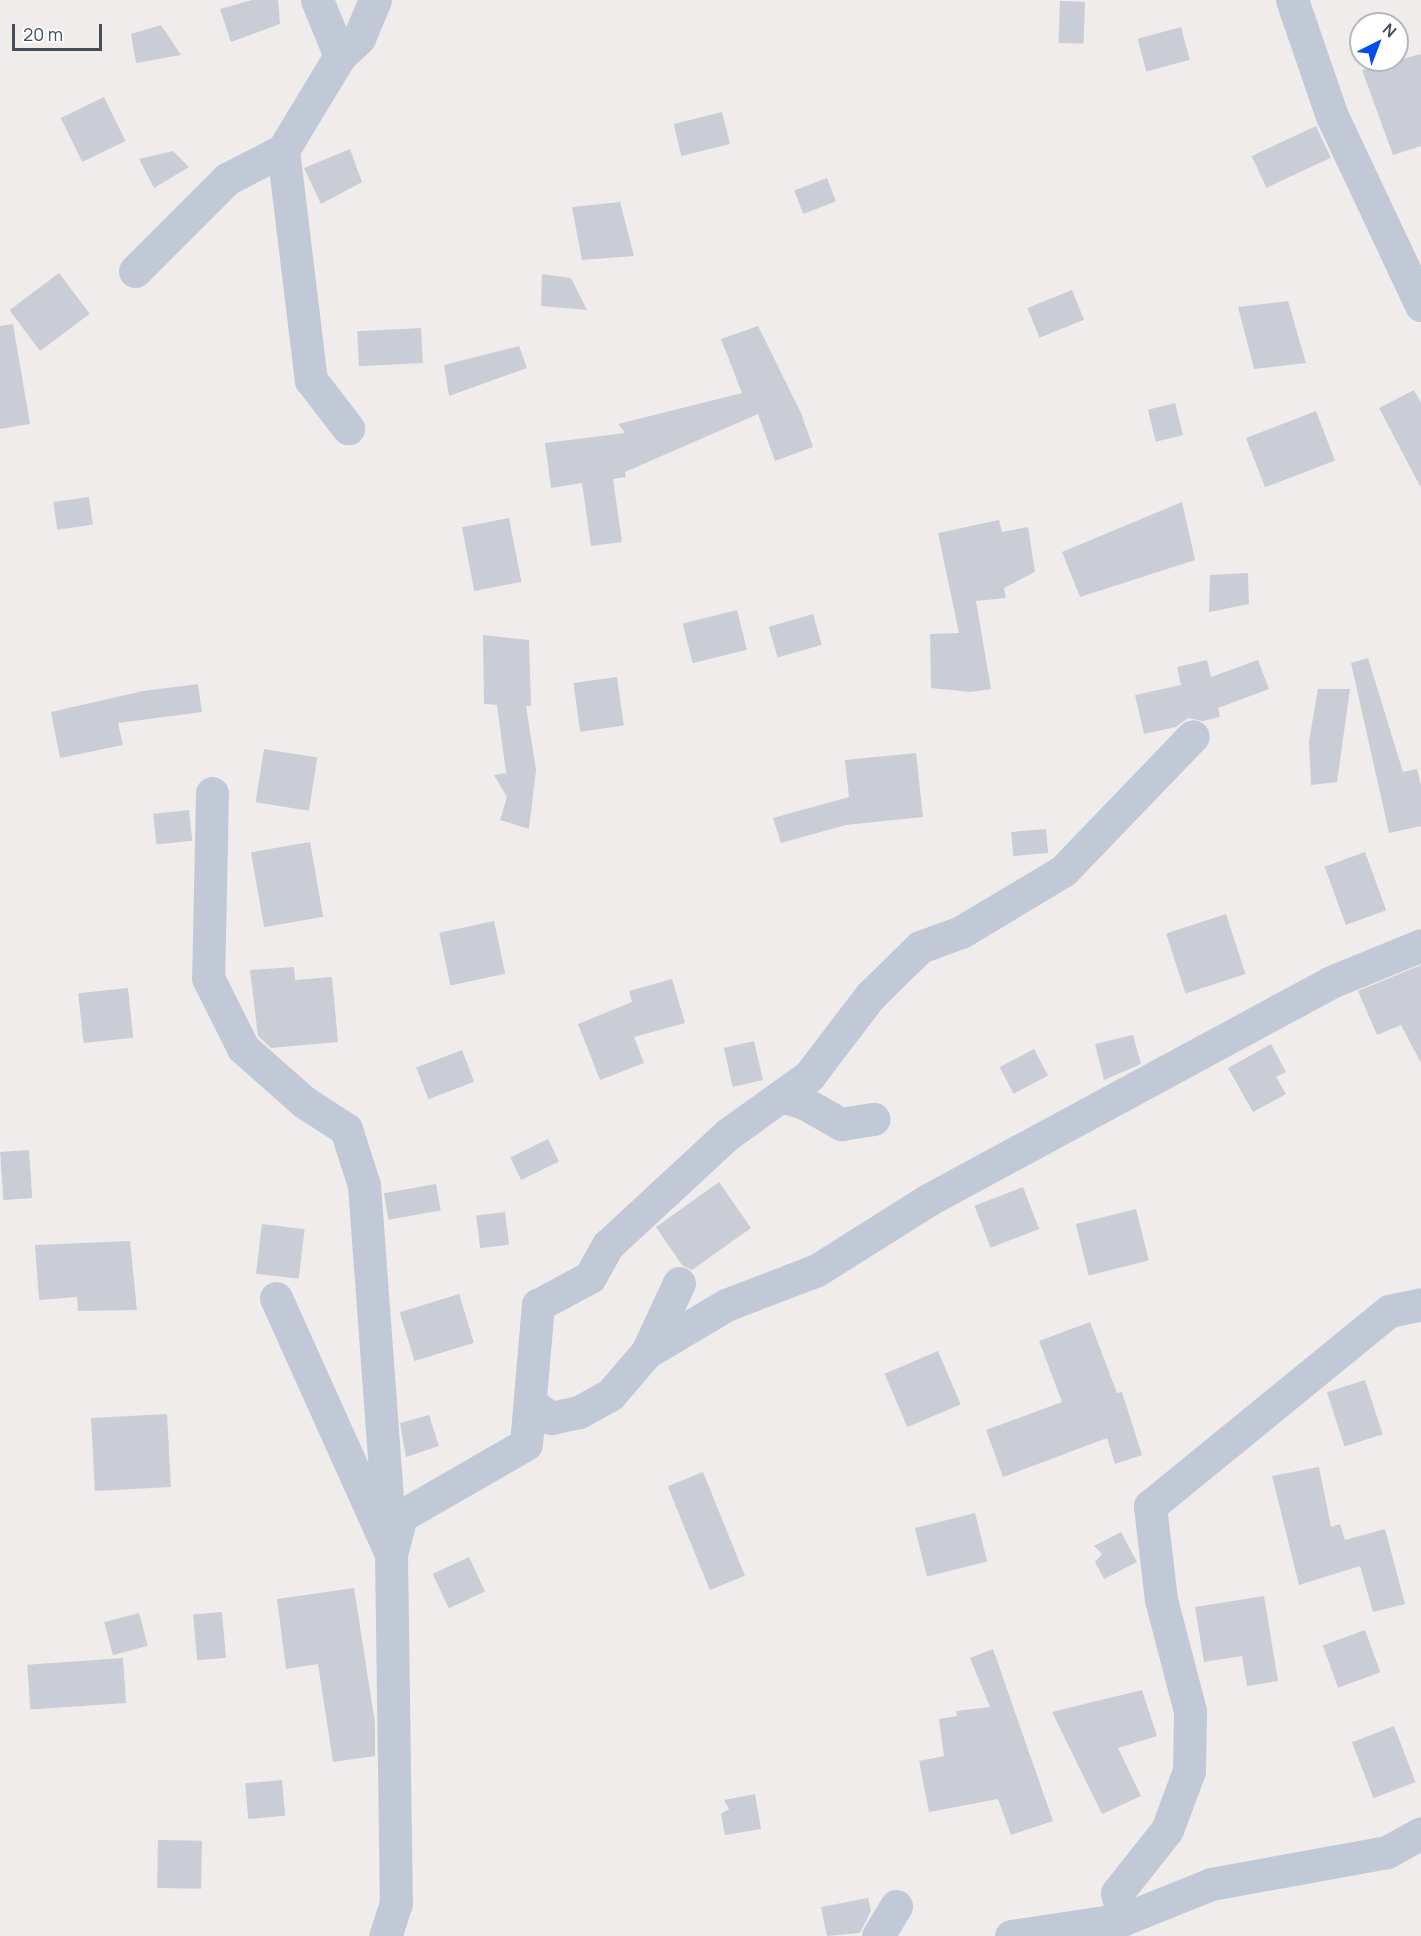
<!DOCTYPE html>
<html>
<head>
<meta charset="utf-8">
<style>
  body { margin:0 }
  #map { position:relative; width:1421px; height:1936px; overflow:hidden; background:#f0ecec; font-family:Manrope,sans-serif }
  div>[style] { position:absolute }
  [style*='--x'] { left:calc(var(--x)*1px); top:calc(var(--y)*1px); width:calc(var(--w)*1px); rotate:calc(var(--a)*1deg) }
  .building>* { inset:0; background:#cacdd5; transform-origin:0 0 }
  .minor>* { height:33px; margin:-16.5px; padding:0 16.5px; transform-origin:16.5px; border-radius:16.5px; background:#c1c9d6 }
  span { translate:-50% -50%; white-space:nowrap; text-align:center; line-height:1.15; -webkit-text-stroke:4.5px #fff; paint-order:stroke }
  .north { position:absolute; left:1349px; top:12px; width:60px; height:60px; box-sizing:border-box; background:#fff; border:2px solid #b4b8be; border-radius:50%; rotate:42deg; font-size:16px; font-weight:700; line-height:24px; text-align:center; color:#434d5c }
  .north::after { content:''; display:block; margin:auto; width:21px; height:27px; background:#034cf2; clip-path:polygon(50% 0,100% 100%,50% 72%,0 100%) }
  .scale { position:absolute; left:12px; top:24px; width:90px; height:27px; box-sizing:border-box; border:3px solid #434d5c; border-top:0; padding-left:8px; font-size:18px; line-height:21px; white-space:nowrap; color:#434d5c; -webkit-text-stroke:4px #fff; paint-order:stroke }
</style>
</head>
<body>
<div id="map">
  <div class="building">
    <div style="clip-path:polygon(252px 0,278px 0,280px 24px,231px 42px,220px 9px)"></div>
    <div style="left:1060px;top:1px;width:25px;height:42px;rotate:2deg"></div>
    <div style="clip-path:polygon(161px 25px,181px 55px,136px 63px,131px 34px)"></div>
    <div style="left:1181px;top:27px;width:34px;height:45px;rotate:75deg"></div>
    <div style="clip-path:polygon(1421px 54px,1421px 146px,1393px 155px,1362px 70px)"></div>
    <div style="left:104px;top:97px;width:49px;height:48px;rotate:64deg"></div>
    <div style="left:722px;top:112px;width:33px;height:50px;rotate:76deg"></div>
    <div style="left:1316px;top:126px;width:35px;height:71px;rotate:65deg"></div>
    <div style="clip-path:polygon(350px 149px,362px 182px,321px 204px,304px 168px)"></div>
    <div style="clip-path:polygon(173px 151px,189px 167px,154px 188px,139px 159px)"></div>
    <div style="left:827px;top:178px;width:25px;height:35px;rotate:69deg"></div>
    <div style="clip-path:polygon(620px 202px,634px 256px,582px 260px,572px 207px)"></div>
    <div style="left:59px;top:273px;width:51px;height:62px;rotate:53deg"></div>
    <div style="clip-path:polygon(542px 274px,571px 278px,587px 310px,541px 306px)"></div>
    <div style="left:1072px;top:290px;width:32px;height:48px;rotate:68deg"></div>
    <div style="clip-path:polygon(1288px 301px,1306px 363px,1254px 369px,1238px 307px)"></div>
    <div style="clip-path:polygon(13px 324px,30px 424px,0 429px,0 326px)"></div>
    <div style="clip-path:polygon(758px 326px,801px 413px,813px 447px,775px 461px,758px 414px,625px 472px,626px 477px,613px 479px,622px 542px,591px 546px,582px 483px,551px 488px,545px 443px,625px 433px,618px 424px,742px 393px,721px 339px)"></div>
    <div style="left:421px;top:328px;width:35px;height:64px;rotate:87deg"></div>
    <div style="clip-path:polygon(519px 346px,527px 368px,449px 396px,444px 365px)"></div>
    <div style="clip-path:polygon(1414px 390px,1421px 403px,1421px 488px,1379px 408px)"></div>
    <div style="left:1175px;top:403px;width:33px;height:28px;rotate:76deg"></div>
    <div style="left:1316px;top:411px;width:53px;height:75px;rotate:69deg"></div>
    <div style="left:89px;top:497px;width:28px;height:36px;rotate:82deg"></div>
    <div style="clip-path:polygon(1182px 502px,1195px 560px,1080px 597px,1062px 552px)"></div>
    <div style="left:509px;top:518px;width:65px;height:48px;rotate:79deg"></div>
    <div style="clip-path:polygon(999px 520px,1002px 532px,1028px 527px,1035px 572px,1004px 588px,1006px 598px,976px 601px,991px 689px,971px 692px,931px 688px,930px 634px,959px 633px,938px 533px)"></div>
    <div style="clip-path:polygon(1248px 573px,1249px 604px,1209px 612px,1210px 575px)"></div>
    <div style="left:737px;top:610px;width:41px;height:56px;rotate:76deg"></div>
    <div style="left:813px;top:614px;width:32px;height:46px;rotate:74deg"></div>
    <div style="clip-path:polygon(483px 635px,529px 640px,531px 706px,526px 706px,536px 770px,529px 829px,500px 820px,507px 797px,494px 775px,506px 773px,497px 705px,484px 704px)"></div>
    <div style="clip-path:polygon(1368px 658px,1403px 772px,1417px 769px,1421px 785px,1421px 826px,1389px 833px,1351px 663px)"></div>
    <div style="clip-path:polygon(1207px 660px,1211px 677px,1258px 660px,1269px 689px,1218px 708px,1220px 717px,1203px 721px,1188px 718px,1176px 727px,1144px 734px,1135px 695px,1181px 685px,1177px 667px)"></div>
    <div style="left:617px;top:677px;width:49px;height:44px;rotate:82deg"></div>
    <div style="clip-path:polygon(198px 684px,202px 712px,118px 723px,123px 745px,60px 758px,51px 712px,143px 691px)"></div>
    <div style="clip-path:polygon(1318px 689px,1350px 689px,1337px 782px,1311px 785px,1309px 741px)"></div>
    <div style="left:264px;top:749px;width:54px;height:54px;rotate:9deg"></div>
    <div style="clip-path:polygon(916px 753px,923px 817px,846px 825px,781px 843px,773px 818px,849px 797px,845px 760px)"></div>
    <div style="left:189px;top:810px;width:31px;height:36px;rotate:84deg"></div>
    <div style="left:1046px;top:829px;width:24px;height:35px;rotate:85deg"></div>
    <div style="left:310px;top:842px;width:76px;height:60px;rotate:80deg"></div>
    <div style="left:1365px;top:852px;width:62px;height:43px;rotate:70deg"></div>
    <div style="left:1226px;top:914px;width:63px;height:63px;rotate:72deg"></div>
    <div style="left:494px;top:921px;width:54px;height:56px;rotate:78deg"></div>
    <div style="clip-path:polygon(1421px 965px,1421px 1063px,1401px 1025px,1377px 1035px,1358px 991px)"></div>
    <div style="clip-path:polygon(294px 967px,295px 980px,332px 977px,338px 1042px,271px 1048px,258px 1036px,250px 970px)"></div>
    <div style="clip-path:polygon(672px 979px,685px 1023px,634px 1037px,644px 1063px,600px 1080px,578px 1024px,632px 1002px,629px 991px)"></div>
    <div style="left:128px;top:988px;width:50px;height:50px;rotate:84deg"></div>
    <div style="clip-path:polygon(1133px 1035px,1141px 1064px,1104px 1080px,1095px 1044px)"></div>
    <div style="left:754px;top:1041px;width:40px;height:31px;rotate:77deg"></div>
    <div style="clip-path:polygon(1271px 1044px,1286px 1072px,1276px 1077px,1286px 1094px,1253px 1112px,1228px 1068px)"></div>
    <div style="left:1034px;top:1049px;width:30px;height:39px;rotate:62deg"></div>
    <div style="left:462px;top:1050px;width:34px;height:49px;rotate:69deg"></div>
    <div style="left:548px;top:1139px;width:25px;height:42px;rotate:64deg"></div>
    <div style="left:29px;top:1150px;width:48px;height:29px;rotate:86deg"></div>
    <div style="clip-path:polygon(719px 1182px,751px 1228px,692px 1270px,682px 1265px,656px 1227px)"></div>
    <div style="left:436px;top:1184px;width:27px;height:53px;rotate:80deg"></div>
    <div style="left:1023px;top:1187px;width:45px;height:52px;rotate:69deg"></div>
    <div style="left:1136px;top:1209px;width:53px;height:62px;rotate:76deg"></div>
    <div style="left:505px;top:1212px;width:33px;height:29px;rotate:83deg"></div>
    <div style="left:262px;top:1224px;width:43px;height:50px;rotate:7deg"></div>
    <div style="clip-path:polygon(130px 1241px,137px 1310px,78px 1311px,77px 1297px,39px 1300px,35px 1245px)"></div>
    <div style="left:459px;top:1294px;width:51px;height:62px;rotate:73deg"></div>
    <div style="clip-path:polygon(1090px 1322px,1117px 1393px,1122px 1392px,1142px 1455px,1115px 1464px,1107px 1438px,1003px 1477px,986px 1430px,1062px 1402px,1039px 1341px)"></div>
    <div style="left:938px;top:1351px;width:58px;height:58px;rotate:67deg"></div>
    <div style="left:1365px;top:1380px;width:57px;height:40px;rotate:72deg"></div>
    <div style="left:167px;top:1414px;width:73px;height:76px;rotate:87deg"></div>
    <div style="clip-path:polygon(429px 1415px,439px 1446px,406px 1457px,400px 1423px)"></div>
    <div style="clip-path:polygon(1319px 1467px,1331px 1527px,1340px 1524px,1345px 1540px,1385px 1529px,1405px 1604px,1373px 1612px,1360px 1566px,1299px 1585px,1272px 1476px)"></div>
    <div style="left:703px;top:1472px;width:112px;height:38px;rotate:68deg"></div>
    <div style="left:975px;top:1513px;width:50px;height:62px;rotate:76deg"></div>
    <div style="clip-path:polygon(1121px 1532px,1137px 1562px,1104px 1579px,1095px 1562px,1102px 1554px,1094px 1546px)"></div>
    <div style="left:469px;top:1557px;width:38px;height:40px;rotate:65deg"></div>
    <div style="clip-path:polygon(354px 1588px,375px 1723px,375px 1756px,333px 1762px,318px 1664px,286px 1669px,277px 1599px)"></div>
    <div style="clip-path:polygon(1264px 1596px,1278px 1681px,1247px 1686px,1242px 1656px,1204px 1662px,1195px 1607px)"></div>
    <div style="left:222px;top:1612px;width:46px;height:29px;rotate:85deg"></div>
    <div style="left:139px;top:1613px;width:34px;height:36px;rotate:75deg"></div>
    <div style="left:1365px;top:1630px;width:45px;height:45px;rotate:70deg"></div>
    <div style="clip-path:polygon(993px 1649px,1053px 1821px,1011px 1835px,998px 1799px,929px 1812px,919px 1761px,944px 1756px,939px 1719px,957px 1716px,956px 1711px,990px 1707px,970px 1658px)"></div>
    <div style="left:123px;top:1658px;width:45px;height:96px;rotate:86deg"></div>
    <div style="clip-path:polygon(1142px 1690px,1157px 1736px,1118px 1748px,1141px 1796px,1102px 1814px,1052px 1712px)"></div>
    <div style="left:1394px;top:1726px;width:60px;height:45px;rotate:69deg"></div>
    <div style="left:282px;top:1780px;width:36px;height:37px;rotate:85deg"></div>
    <div style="clip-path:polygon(755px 1794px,761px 1829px,725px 1835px,721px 1814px,729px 1809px,724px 1800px)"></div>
    <div style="left:158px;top:1840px;width:44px;height:48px;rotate:1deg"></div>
    <div style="clip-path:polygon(868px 1898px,871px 1911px,860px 1933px,827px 1936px,821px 1907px)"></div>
  </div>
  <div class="minor">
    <div style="--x:317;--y:0;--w:61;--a:67.7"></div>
    <div style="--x:1292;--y:0;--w:123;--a:71"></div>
    <div style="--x:1332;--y:116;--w:209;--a:64.8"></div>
    <div style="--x:283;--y:150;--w:232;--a:83.1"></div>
    <div style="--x:311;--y:380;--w:61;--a:52.4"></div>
    <div style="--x:135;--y:271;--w:130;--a:-45"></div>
    <div style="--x:227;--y:179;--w:63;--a:-27.4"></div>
    <div style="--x:283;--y:150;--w:110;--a:-58.8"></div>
    <div style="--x:340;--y:56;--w:26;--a:-43"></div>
    <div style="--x:359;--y:38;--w:41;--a:-67.2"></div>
    <div style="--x:212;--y:793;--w:185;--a:91.2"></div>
    <div style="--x:208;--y:978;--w:78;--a:63.4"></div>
    <div style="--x:243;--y:1048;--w:81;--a:41.5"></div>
    <div style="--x:304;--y:1102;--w:50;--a:32.7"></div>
    <div style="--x:346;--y:1129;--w:59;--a:72.2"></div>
    <div style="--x:364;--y:1185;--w:358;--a:85.8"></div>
    <div style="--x:781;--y:1096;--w:24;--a:17"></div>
    <div style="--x:804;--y:1103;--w:43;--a:29.6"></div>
    <div style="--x:841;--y:1124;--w:33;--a:-9"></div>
    <div style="--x:276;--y:1298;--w:281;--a:65.8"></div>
    <div style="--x:391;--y:1554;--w:349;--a:89.2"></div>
    <div style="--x:396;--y:1903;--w:35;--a:108"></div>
    <div style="--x:647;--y:1352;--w:76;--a:-65.1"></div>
    <div style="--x:530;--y:1403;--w:26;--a:36"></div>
    <div style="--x:551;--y:1418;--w:29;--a:-12"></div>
    <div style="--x:579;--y:1412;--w:35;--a:-29"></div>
    <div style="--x:610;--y:1395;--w:57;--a:-49.3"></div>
    <div style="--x:647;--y:1352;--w:92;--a:-30.7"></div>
    <div style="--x:726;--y:1305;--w:97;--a:-21"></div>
    <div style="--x:817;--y:1270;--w:131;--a:-32.2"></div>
    <div style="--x:928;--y:1200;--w:458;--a:-28.4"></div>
    <div style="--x:1331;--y:982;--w:97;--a:-22.3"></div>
    <div style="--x:391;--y:1554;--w:39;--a:-75"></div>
    <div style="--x:401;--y:1516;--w:144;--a:-29.9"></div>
    <div style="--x:526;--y:1444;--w:140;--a:-85.1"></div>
    <div style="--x:538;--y:1305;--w:59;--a:-28.3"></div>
    <div style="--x:590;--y:1277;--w:37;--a:-61"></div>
    <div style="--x:608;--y:1245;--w:163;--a:-42.8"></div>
    <div style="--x:728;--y:1134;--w:100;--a:-35.6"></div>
    <div style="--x:809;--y:1076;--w:101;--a:-52.7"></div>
    <div style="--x:870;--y:996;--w:70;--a:-44.4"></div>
    <div style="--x:920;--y:947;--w:44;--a:-20.1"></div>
    <div style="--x:961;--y:932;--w:119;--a:-30.9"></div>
    <div style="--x:1063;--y:871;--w:187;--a:-46.1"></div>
    <div style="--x:1124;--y:1919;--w:94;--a:-21.9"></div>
    <div style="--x:1211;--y:1884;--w:179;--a:-10.3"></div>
    <div style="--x:1387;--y:1852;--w:39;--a:-29"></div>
    <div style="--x:878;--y:1936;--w:35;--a:-59"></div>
    <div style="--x:1011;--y:1936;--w:114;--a:-8.6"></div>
    <div style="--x:1124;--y:1919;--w:27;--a:-105"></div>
    <div style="--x:1117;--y:1893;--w:80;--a:-51.6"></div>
    <div style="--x:1167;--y:1830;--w:63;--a:-69.6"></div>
    <div style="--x:1189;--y:1771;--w:60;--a:-89"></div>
    <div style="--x:1190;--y:1711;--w:115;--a:-104.6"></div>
    <div style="--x:1161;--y:1600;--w:95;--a:-96.7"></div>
    <div style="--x:1150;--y:1506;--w:308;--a:-39.2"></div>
    <div style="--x:1389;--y:1311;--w:33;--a:-12"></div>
  </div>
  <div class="north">N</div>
  <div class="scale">20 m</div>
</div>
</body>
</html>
